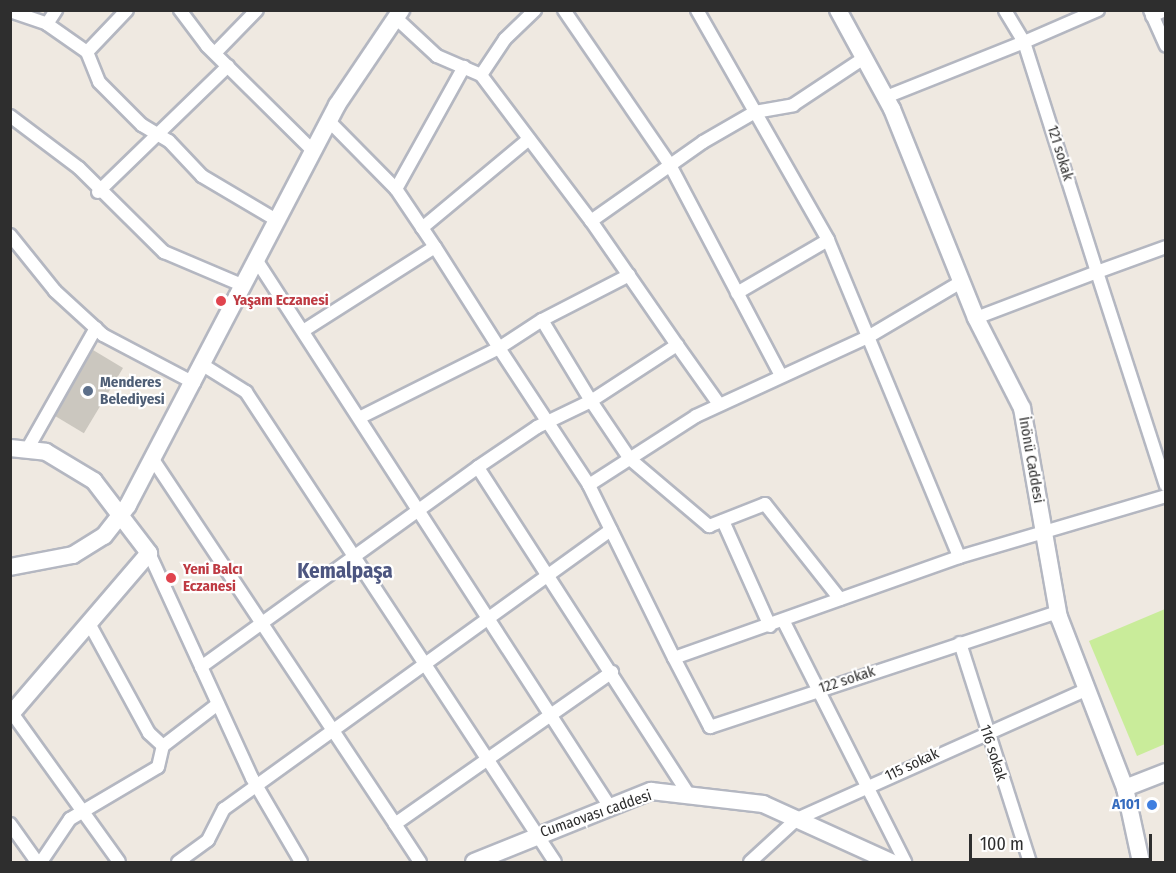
<!DOCTYPE html>
<html>
<head>
<meta charset="utf-8">
<style>
  body { margin:0 }
  #map { position:relative; width:1176px; height:873px; overflow:hidden; background:#efe9e1; font-family:"Fira Sans Condensed",sans-serif }
  div>[style] { position:absolute }
  [style*='--x'] { left:calc(var(--x)*1px); top:calc(var(--y)*1px); width:calc(var(--w)*1px); rotate:calc(var(--a)*1deg) }
  .pitch>* { inset:0; background:#c9ec9a }
  .building>* { inset:0; background:#cbc7bf; transform-origin:0 0 }
  .roads { filter:drop-shadow(2px 0 #b4b7c1) drop-shadow(-2px 0 #b4b7c1) drop-shadow(0 2px #b4b7c1) drop-shadow(0 -2px #b4b7c1) }
  .street>* { height:12px; margin:-6px; padding:0 6px; transform-origin:6px; border-radius:6px; background:#fff }
  .secondary>* { height:16px; margin:-8px; padding:0 8px; transform-origin:8px; border-radius:8px; background:#fff }
  .dots>* { width:16px; height:16px; translate:-50% -50%; box-sizing:border-box; border:3px solid #fff; border-radius:50% }
  span { translate:-50% -50%; white-space:nowrap; text-align:center; line-height:1.15; -webkit-text-stroke:4.5px #fff; paint-order:stroke }
  .street-label { font-size:15px; color:#2e2e2e }
  .health-label { font-size:15px; color:#be3a42; font-weight:700 }
  .left { translate:0 -50%; text-align:left }
  .service-label { font-size:15px; color:#4e5e75; font-weight:700 }
  .shop-label { font-size:15px; color:#366cbe; font-weight:700 }
  .right { translate:-100% -50%; text-align:right }
  .district-label { font-size:21px; color:#4d5680; font-weight:700 }
  .frame { position:absolute; inset:0; border:12px solid #2e2e2e; pointer-events:none }
  .scale { position:absolute; left:969px; top:834px; width:183px; height:27px; box-sizing:border-box; border:3px solid #2e2e2e; border-top:0; padding-left:8px; font-size:18px; line-height:21px; white-space:nowrap; color:#2e2e2e; -webkit-text-stroke:4px #fff; paint-order:stroke }
</style>
</head>
<body>
<div id="map">
  <div class="pitch">
    <div style="clip-path:polygon(1165px 609px,1165px 744px,1137px 756px,1089px 641px)"></div>
  </div>
  <div class="building">
    <div style="left:93px;top:350px;width:35px;height:76px;rotate:31deg"></div>
  </div>
  <div class="roads">
    <div class="street">
      <div style="--x:180;--y:10;--w:45;--a:53.1"></div>
      <div style="--x:207;--y:46;--w:149;--a:44.7"></div>
      <div style="--x:564;--y:10;--w:188;--a:55.6"></div>
      <div style="--x:670;--y:165;--w:236;--a:62.2"></div>
      <div style="--x:697;--y:10;--w:265;--a:60.3"></div>
      <div style="--x:828;--y:240;--w:343;--a:67.5"></div>
      <div style="--x:959;--y:557;--w:216;--a:-16.4"></div>
      <div style="--x:1098;--y:10;--w:81;--a:156.6"></div>
      <div style="--x:1024;--y:42;--w:241;--a:72.4"></div>
      <div style="--x:1097;--y:272;--w:73;--a:-19.9"></div>
      <div style="--x:1150;--y:10;--w:39;--a:66"></div>
      <div style="--x:10;--y:11;--w:39;--a:19"></div>
      <div style="--x:47;--y:24;--w:49;--a:35"></div>
      <div style="--x:87;--y:52;--w:32;--a:68"></div>
      <div style="--x:99;--y:82;--w:61;--a:45"></div>
      <div style="--x:142;--y:125;--w:31;--a:31"></div>
      <div style="--x:169;--y:141;--w:48;--a:46.7"></div>
      <div style="--x:202;--y:176;--w:88;--a:30.6"></div>
      <div style="--x:1152;--y:16;--w:14;--a:-25"></div>
      <div style="--x:396;--y:18;--w:56;--a:42.8"></div>
      <div style="--x:437;--y:56;--w:48;--a:23.4"></div>
      <div style="--x:481;--y:75;--w:183;--a:53"></div>
      <div style="--x:47;--y:24;--w:17;--a:-57"></div>
      <div style="--x:87;--y:52;--w:58;--a:-46.4"></div>
      <div style="--x:215;--y:53;--w:60;--a:-45.7"></div>
      <div style="--x:481;--y:75;--w:43;--a:-56.3"></div>
      <div style="--x:505;--y:39;--w:42;--a:-44"></div>
      <div style="--x:886;--y:97;--w:149;--a:-21.7"></div>
      <div style="--x:1024;--y:42;--w:37;--a:-121"></div>
      <div style="--x:10;--y:116;--w:86;--a:37"></div>
      <div style="--x:79;--y:168;--w:120;--a:44.7"></div>
      <div style="--x:164;--y:252;--w:87;--a:23"></div>
      <div style="--x:396;--y:189;--w:140;--a:-60.9"></div>
      <div style="--x:98;--y:192;--w:181;--a:-44.1"></div>
      <div style="--x:422;--y:228;--w:139;--a:-39.8"></div>
      <div style="--x:10;--y:235;--w:72;--a:51.2"></div>
      <div style="--x:55;--y:291;--w:65;--a:42.5"></div>
      <div style="--x:103;--y:335;--w:103;--a:27.8"></div>
      <div style="--x:435;--y:247;--w:120;--a:57.6"></div>
      <div style="--x:499;--y:348;--w:51;--a:-33.1"></div>
      <div style="--x:542;--y:320;--w:95;--a:58.8"></div>
      <div style="--x:591;--y:401;--w:103;--a:-33.1"></div>
      <div style="--x:677;--y:345;--w:72;--a:54.6"></div>
      <div style="--x:257;--y:261;--w:650;--a:57.12"></div>
      <div style="--x:737;--y:293;--w:105;--a:-30.2"></div>
      <div style="--x:976;--y:318;--w:129;--a:-20.8"></div>
      <div style="--x:1097;--y:272;--w:224;--a:72.1"></div>
      <div style="--x:542;--y:320;--w:98;--a:-27.3"></div>
      <div style="--x:303;--y:331;--w:156;--a:-32.5"></div>
      <div style="--x:435;--y:247;--w:70;--a:-123.9"></div>
      <div style="--x:396;--y:189;--w:95;--a:-134.6"></div>
      <div style="--x:677;--y:345;--w:151;--a:-124.7"></div>
      <div style="--x:591;--y:221;--w:137;--a:-35.2"></div>
      <div style="--x:703;--y:142;--w:60;--a:-30"></div>
      <div style="--x:755;--y:112;--w:39;--a:-10"></div>
      <div style="--x:793;--y:105;--w:85;--a:-33.5"></div>
      <div style="--x:203;--y:365;--w:51;--a:32.1"></div>
      <div style="--x:246;--y:392;--w:562;--a:56.68"></div>
      <div style="--x:361;--y:417;--w:154;--a:-26.6"></div>
      <div style="--x:499;--y:348;--w:164;--a:56.7"></div>
      <div style="--x:28;--y:448;--w:138;--a:-60.5"></div>
      <div style="--x:154;--y:461;--w:436;--a:56.4"></div>
      <div style="--x:723;--y:521;--w:115;--a:65.9"></div>
      <div style="--x:149;--y:553;--w:247;--a:65.4"></div>
      <div style="--x:252;--y:778;--w:97;--a:59.7"></div>
      <div style="--x:959;--y:557;--w:302;--a:160.5"></div>
      <div style="--x:674;--y:658;--w:193;--a:-116.2"></div>
      <div style="--x:589;--y:485;--w:127;--a:-32.8"></div>
      <div style="--x:696;--y:416;--w:189;--a:-24.7"></div>
      <div style="--x:868;--y:337;--w:108;--a:-30.6"></div>
      <div style="--x:784;--y:622;--w:269;--a:63.2"></div>
      <div style="--x:90;--y:625;--w:123;--a:61.4"></div>
      <div style="--x:149;--y:733;--w:19;--a:43"></div>
      <div style="--x:960;--y:643;--w:230;--a:72.3"></div>
      <div style="--x:674;--y:658;--w:78;--a:62.4"></div>
      <div style="--x:710;--y:727;--w:367;--a:-18.3"></div>
      <div style="--x:201;--y:667;--w:342;--a:-35.8"></div>
      <div style="--x:12;--y:713;--w:183;--a:54.3"></div>
      <div style="--x:689;--y:795;--w:390;--a:-122.8"></div>
      <div style="--x:478;--y:467;--w:71;--a:-34.1"></div>
      <div style="--x:537;--y:427;--w:60;--a:-25.7"></div>
      <div style="--x:591;--y:401;--w:70;--a:56.1"></div>
      <div style="--x:630;--y:459;--w:104;--a:40.3"></div>
      <div style="--x:709;--y:526;--w:60;--a:-21.4"></div>
      <div style="--x:765;--y:504;--w:121;--a:51.7"></div>
      <div style="--x:10;--y:824;--w:47;--a:54.6"></div>
      <div style="--x:41;--y:862;--w:52;--a:-56"></div>
      <div style="--x:70;--y:819;--w:102;--a:-30.6"></div>
      <div style="--x:158;--y:767;--w:22;--a:-77"></div>
      <div style="--x:163;--y:746;--w:69;--a:-37.4"></div>
      <div style="--x:178;--y:862;--w:37;--a:-36"></div>
      <div style="--x:208;--y:840;--w:35;--a:-63"></div>
      <div style="--x:224;--y:809;--w:477;--a:-35.8"></div>
      <div style="--x:420;--y:862;--w:45;--a:-123.3"></div>
      <div style="--x:395;--y:824;--w:265;--a:-35"></div>
      <div style="--x:750;--y:862;--w:64;--a:-42.5"></div>
      <div style="--x:797;--y:819;--w:319;--a:-24.1"></div>
    </div>
    <div class="secondary">
      <div style="--x:838;--y:10;--w:113;--a:61.4"></div>
      <div style="--x:892;--y:109;--w:225;--a:68.1"></div>
      <div style="--x:976;--y:318;--w:101;--a:62.9"></div>
      <div style="--x:1022;--y:408;--w:212;--a:80"></div>
      <div style="--x:1059;--y:617;--w:183;--a:68.9"></div>
      <div style="--x:1125;--y:788;--w:76;--a:77.8"></div>
      <div style="--x:10;--y:448;--w:36;--a:6"></div>
      <div style="--x:46;--y:452;--w:56;--a:31.1"></div>
      <div style="--x:94;--y:481;--w:91;--a:52.6"></div>
      <div style="--x:149;--y:553;--w:213;--a:130.6"></div>
      <div style="--x:10;--y:567;--w:64;--a:-10.8"></div>
      <div style="--x:73;--y:555;--w:36;--a:-32"></div>
      <div style="--x:104;--y:536;--w:39;--a:-52"></div>
      <div style="--x:128;--y:505;--w:451;--a:-62.4"></div>
      <div style="--x:337;--y:105;--w:115;--a:-56"></div>
      <div style="--x:1125;--y:788;--w:44;--a:-21.3"></div>
      <div style="--x:474;--y:862;--w:191;--a:-21.9"></div>
      <div style="--x:651;--y:791;--w:113;--a:6.6"></div>
      <div style="--x:763;--y:804;--w:141;--a:24.4"></div>
    </div>
  </div>
  <div class="dots">
    <div style="left:221px;top:301px;background:#e0444e"></div>
    <div style="left:88px;top:391px;background:#5c6f8a"></div>
    <div style="left:171px;top:578px;background:#e0444e"></div>
    <div style="left:1152px;top:805px;background:#3f7fe0"></div>
  </div>
  <div class="street-label">
    <span style="left:1060px;top:153px;rotate:73deg">121 sokak</span>
    <span style="left:1031px;top:460px;rotate:80deg">İnönü Caddesi</span>
    <span style="left:847px;top:680px;rotate:-18deg">122 sokak</span>
    <span style="left:993px;top:753px;rotate:72deg">116 sokak</span>
    <span style="left:912px;top:765px;rotate:-25deg">115 sokak</span>
    <span style="left:596px;top:814px;rotate:-19deg">Cumaovası caddesi</span>
  </div>
  <div class="health-label">
    <span class="left" style="left:233px;top:301px">Yaşam Eczanesi</span>
    <span class="left" style="left:183px;top:578px">Yeni Balcı<br>Eczanesi</span>
  </div>
  <div class="service-label">
    <span class="left" style="left:100px;top:391px">Menderes<br>Belediyesi</span>
  </div>
  <div class="shop-label">
    <span class="right" style="left:1140px;top:805px">A101</span>
  </div>
  <div class="district-label">
    <span style="left:345px;top:571px">Kemalpaşa</span>
  </div>
  <div class="frame"></div>
  <div class="scale">100 m</div>
</div>
</body>
</html>
